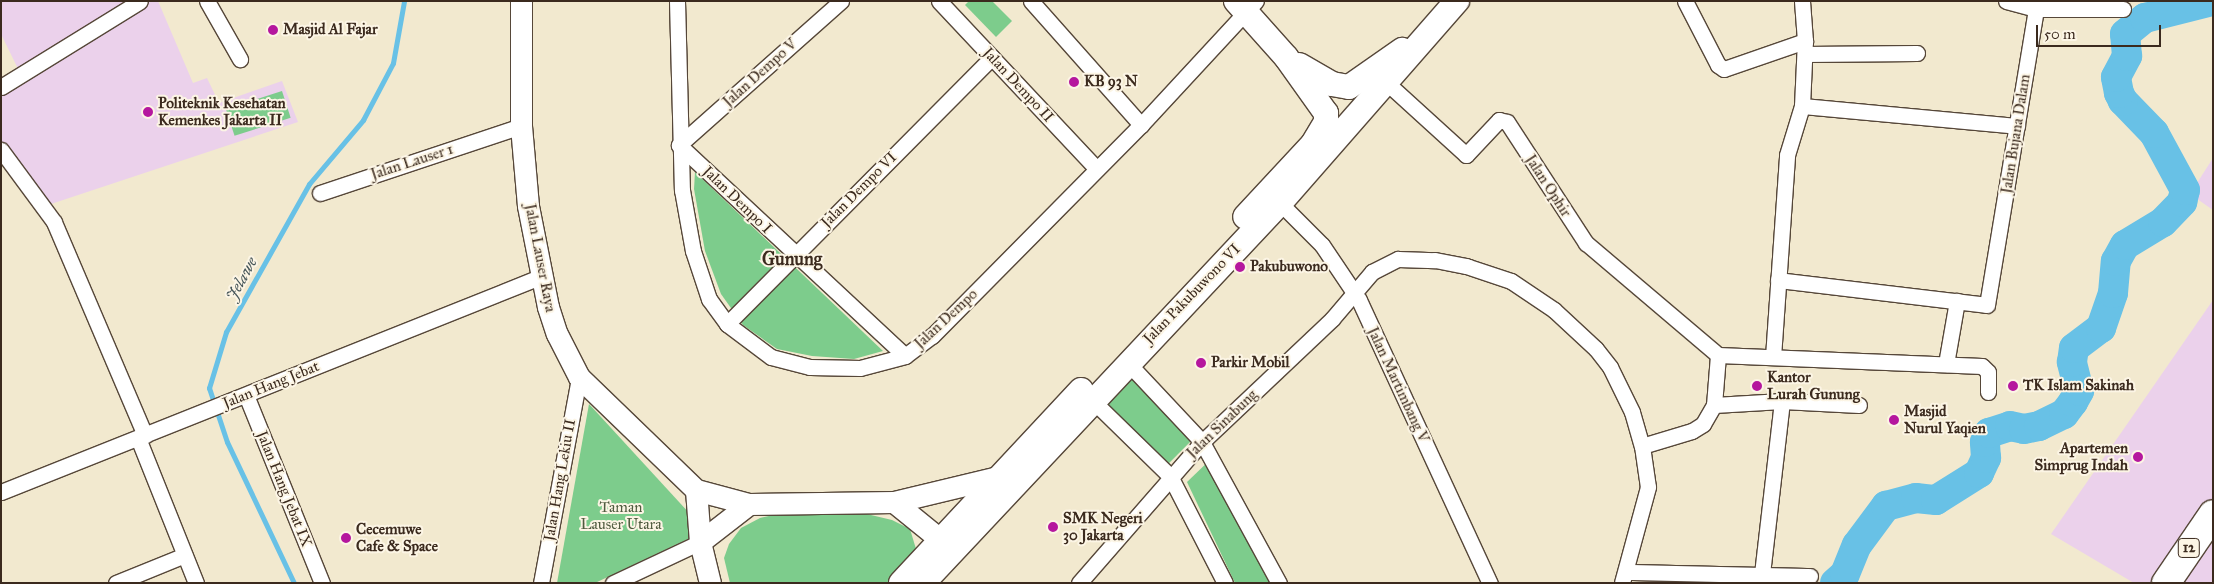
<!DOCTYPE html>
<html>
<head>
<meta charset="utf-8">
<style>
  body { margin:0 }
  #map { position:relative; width:2214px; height:584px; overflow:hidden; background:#f2e9cf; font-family:"IM FELL Great Primer",serif }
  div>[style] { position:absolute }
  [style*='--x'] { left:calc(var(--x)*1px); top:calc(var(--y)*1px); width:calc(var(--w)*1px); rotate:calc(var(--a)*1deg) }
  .built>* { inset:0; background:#ebd1eb }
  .green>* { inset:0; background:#7dcc8c; transform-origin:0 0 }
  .stream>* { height:5px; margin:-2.5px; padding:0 2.5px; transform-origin:2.5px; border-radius:2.5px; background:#68c1e6 }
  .river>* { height:30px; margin:-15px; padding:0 15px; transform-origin:15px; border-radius:15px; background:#68c1e6 }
  .roads { filter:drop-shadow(1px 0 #564739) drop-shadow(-1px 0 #564739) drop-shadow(0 1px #564739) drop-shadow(0 -1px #564739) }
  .street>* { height:15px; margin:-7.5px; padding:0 7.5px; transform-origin:7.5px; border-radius:7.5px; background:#fff }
  .secondary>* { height:21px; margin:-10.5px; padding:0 10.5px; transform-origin:10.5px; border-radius:10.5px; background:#fff }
  .primary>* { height:24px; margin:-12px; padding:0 12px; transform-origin:12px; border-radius:12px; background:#fff }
  .highway>* { height:28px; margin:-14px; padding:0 14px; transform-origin:14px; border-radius:14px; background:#fff }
  .dots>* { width:14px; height:14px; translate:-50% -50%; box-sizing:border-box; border:2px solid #fcf5e5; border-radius:50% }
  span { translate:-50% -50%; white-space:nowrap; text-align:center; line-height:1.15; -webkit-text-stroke:4px #fcf5e5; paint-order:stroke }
  .shield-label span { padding:1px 4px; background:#fcf5e5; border:1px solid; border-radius:4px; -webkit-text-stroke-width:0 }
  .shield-label { font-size:14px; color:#3b2a1e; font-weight:700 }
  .poi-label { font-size:15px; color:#3b2a1e; font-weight:700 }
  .left { translate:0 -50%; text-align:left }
  .right { translate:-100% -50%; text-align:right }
  .street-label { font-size:15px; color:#3b2a1e }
  .park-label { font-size:15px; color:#4f5b3f }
  .water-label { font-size:16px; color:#48575a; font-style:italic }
  .quarter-label { font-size:18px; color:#3b2a1e; font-weight:700 }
  .frame { position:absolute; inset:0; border:2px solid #3b2a1e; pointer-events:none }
  .scale { position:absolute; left:2036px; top:25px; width:125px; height:22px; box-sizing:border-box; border:2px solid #3b2a1e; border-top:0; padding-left:6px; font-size:15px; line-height:18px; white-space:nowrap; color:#3b2a1e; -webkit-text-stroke:4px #fcf5e5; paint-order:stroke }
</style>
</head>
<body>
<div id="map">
  <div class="built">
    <div style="clip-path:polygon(1px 1px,158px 1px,193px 83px,207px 78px,219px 103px,282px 81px,298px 122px,48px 205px,1px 144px,1px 93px,24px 81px,1px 34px)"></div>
    <div style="clip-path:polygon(2213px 158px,2213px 210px,2190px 194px)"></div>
    <div style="clip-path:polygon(2213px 300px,2213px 583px,2134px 583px,2051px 534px)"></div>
  </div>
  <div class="green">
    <div style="clip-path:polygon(969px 1px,992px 1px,1012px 21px,996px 37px,965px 5px)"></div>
    <div style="left:282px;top:91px;width:28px;height:59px;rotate:72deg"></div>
    <div style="clip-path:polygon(695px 172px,883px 351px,854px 359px,812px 356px,777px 349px,743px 325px,721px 294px,705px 251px,694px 189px)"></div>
    <div style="left:1132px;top:377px;width:87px;height:38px;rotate:45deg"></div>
    <div style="clip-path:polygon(589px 404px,691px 515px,690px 538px,595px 583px,557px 583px)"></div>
    <div style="clip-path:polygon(1214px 456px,1278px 583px,1235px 583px,1187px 482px)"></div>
    <div style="clip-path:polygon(854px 511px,892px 520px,910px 529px,916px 549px,890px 583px,730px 583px,724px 558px,729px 544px,741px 528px,760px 518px,778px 514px)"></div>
  </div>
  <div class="stream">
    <div style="--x:294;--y:583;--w:156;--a:-115.4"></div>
    <div style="--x:227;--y:442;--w:57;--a:-108.4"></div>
    <div style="--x:209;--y:388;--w:59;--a:-73.1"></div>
    <div style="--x:226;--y:332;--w:170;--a:-60.7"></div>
    <div style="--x:309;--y:184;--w:84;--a:-49.8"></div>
    <div style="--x:363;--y:120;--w:64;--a:-62.2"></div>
    <div style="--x:393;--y:63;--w:63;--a:-79.9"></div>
  </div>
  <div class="river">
    <div style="--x:1835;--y:583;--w:13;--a:-42"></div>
    <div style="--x:1845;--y:574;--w:31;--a:-68"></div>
    <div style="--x:1857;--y:545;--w:49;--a:-53.4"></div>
    <div style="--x:1886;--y:506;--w:31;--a:-15"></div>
    <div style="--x:1916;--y:498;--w:20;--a:6"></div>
    <div style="--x:1936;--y:500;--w:51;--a:-32.1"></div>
    <div style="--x:1979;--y:473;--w:17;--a:-65"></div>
    <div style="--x:1986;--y:458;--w:16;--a:-94"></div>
    <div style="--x:1985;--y:442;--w:10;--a:-66"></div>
    <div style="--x:1989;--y:433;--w:22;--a:-18"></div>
    <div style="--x:2010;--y:426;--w:14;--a:12"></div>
    <div style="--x:2024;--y:429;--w:15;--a:-11"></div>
    <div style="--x:2039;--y:426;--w:28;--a:-26"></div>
    <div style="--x:2064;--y:414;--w:15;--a:-53"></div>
    <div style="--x:2073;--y:402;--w:13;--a:-61"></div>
    <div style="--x:2079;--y:391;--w:30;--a:-104"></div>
    <div style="--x:2072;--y:362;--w:14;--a:-82"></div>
    <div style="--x:2074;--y:348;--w:34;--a:-37"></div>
    <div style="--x:2101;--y:328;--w:37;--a:-71"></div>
    <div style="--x:2113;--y:293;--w:32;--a:-85"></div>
    <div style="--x:2116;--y:261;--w:18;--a:-61"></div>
    <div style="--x:2125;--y:245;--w:44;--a:-31.2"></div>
    <div style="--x:2163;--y:222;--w:28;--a:-46"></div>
    <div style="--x:2182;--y:202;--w:12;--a:-76"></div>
    <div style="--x:2185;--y:190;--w:65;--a:-118.5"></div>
    <div style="--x:2154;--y:133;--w:45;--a:-134.1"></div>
    <div style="--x:2123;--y:101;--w:9;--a:-117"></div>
    <div style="--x:2119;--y:93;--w:16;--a:-101"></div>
    <div style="--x:2116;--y:77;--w:24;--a:-62"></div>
    <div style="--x:2127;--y:56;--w:22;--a:-95"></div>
    <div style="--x:2125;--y:34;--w:26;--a:-39"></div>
    <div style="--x:2145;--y:18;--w:69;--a:-14.2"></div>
  </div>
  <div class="roads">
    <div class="street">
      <div style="--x:207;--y:1;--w:67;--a:60.4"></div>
      <div style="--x:677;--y:1;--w:189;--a:88.5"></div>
      <div style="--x:682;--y:190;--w:62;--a:79.8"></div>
      <div style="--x:693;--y:251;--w:51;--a:71.6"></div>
      <div style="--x:709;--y:299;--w:31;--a:54"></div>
      <div style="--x:727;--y:324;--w:55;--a:36.9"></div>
      <div style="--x:771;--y:357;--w:40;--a:14.4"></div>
      <div style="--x:810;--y:367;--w:50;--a:1.1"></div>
      <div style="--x:860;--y:368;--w:47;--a:-14.9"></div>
      <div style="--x:905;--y:356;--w:34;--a:-37"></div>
      <div style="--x:932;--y:336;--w:297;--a:-45.3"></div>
      <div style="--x:1141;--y:125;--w:169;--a:-47.2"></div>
      <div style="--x:841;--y:1;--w:217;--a:138.4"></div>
      <div style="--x:679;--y:145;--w:309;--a:43"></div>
      <div style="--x:939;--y:1;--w:229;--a:46.8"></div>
      <div style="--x:1031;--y:1;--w:166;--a:48.4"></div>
      <div style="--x:1685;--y:1;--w:72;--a:62.7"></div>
      <div style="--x:1718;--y:65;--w:7;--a:34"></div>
      <div style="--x:1724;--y:69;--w:86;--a:-19.1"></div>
      <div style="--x:2006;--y:1;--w:31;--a:15"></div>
      <div style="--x:2075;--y:9;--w:48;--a:0"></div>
      <div style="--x:1805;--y:54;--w:112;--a:-0.5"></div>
      <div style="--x:1387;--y:83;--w:107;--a:42.3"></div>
      <div style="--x:1466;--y:155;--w:48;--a:-46.7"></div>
      <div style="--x:1499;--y:120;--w:8;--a:14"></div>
      <div style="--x:1507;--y:122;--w:145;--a:56.9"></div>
      <div style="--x:1586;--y:243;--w:173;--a:40.3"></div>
      <div style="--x:1;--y:87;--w:163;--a:-31.7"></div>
      <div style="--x:1802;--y:106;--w:216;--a:5.3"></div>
      <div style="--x:1;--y:150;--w:89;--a:53.6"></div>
      <div style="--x:54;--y:222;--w:232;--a:66.9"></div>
      <div style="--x:320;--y:193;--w:212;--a:-18.4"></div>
      <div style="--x:1280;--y:203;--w:59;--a:45"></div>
      <div style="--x:1322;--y:245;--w:66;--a:56.1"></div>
      <div style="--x:1359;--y:300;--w:312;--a:65.2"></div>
      <div style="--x:1778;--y:280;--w:210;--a:6.8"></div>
      <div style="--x:1987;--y:305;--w:300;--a:-80.6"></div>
      <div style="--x:2036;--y:9;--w:39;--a:0"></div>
      <div style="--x:2075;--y:9;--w:8;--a:-90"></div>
      <div style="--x:727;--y:324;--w:376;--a:-45.2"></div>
      <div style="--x:1718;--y:355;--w:264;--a:2.4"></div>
      <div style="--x:1982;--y:366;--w:8;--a:45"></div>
      <div style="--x:1988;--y:372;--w:20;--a:90"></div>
      <div style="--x:1773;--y:357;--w:202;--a:-86"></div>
      <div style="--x:1787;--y:155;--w:51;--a:-73"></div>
      <div style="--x:1802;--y:106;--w:65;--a:-87.4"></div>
      <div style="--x:1805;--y:41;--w:40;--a:-94.3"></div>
      <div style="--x:1127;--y:362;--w:110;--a:46.8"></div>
      <div style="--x:1202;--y:442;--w:161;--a:61.4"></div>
      <div style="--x:1946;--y:364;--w:64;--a:-80.1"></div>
      <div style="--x:246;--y:395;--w:203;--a:68"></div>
      <div style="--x:1092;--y:400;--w:109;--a:44.3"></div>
      <div style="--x:1170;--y:476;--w:120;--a:62.8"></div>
      <div style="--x:1714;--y:405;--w:68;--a:-3.4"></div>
      <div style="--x:1782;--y:401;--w:77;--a:3"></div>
      <div style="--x:138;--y:438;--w:156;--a:68.2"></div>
      <div style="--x:1642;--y:446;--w:52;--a:-16.7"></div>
      <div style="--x:1692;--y:431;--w:13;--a:-32"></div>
      <div style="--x:1703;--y:424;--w:22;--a:-60"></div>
      <div style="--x:1714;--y:405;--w:50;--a:-85.4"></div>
      <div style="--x:1;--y:492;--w:580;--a:-21.75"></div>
      <div style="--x:1628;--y:572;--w:182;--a:1.3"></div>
      <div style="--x:1762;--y:574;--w:174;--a:-83.4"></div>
      <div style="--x:116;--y:583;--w:74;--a:-22.1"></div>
      <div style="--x:541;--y:583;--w:209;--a:-79.5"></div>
      <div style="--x:613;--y:583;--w:96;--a:-25.2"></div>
      <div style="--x:1079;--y:583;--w:187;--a:-48.9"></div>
      <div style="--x:1202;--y:442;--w:179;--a:-43.4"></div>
      <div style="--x:1332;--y:319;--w:62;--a:-49.6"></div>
      <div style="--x:1372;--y:272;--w:29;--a:-27"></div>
      <div style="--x:1398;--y:259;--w:37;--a:2"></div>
      <div style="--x:1435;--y:260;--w:32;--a:11"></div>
      <div style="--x:1466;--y:266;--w:47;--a:18.4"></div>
      <div style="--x:1511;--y:281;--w:52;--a:34"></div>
      <div style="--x:1554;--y:310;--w:57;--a:42.9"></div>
      <div style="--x:1596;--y:349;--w:23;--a:52"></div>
      <div style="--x:1610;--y:367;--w:50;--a:63.9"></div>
      <div style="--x:1632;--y:412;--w:35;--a:74"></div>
      <div style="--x:1642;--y:446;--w:41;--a:81.7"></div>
      <div style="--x:1648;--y:487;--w:99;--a:105.2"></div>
    </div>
    <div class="secondary">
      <div style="--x:521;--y:1;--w:125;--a:90"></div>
      <div style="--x:521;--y:126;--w:80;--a:85"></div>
      <div style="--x:528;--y:206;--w:103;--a:78.8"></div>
      <div style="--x:548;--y:307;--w:28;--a:72"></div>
      <div style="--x:557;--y:334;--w:48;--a:62.9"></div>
      <div style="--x:579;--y:377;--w:163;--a:44"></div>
      <div style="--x:696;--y:490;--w:55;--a:14.8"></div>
      <div style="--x:749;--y:504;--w:145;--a:-0.8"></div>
      <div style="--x:894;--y:502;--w:107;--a:-13.5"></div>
      <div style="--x:696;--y:490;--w:52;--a:85.6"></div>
      <div style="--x:700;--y:542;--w:42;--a:76.3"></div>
      <div style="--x:894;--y:502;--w:76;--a:39.1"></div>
      <div style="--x:700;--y:542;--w:62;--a:-37.8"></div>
    </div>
    <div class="primary">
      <div style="--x:1236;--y:1;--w:75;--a:48.2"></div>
      <div style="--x:1286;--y:57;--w:69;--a:54.5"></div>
      <div style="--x:1326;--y:113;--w:9;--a:90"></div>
      <div style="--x:1326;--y:122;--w:27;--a:121"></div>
      <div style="--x:1312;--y:145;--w:98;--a:132.9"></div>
      <div style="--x:1299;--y:65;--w:38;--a:30"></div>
      <div style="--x:1332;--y:84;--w:17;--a:10"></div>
      <div style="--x:1349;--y:87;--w:65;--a:-34.9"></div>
      <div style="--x:901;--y:583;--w:264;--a:-47"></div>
      <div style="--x:923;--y:583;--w:521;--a:-46.79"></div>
      <div style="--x:1280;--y:203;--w:269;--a:-48.8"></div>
    </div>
    <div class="highway">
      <div style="--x:2166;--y:583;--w:83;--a:-55.7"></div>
    </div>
  </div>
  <div class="dots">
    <div style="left:273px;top:30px;background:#b5179e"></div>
    <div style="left:1074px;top:82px;background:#b5179e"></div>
    <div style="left:148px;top:112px;background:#b5179e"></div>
    <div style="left:1240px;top:267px;background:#b5179e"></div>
    <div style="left:1201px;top:363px;background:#b5179e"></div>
    <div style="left:1757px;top:386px;background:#b5179e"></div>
    <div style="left:2013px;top:386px;background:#b5179e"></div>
    <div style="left:1894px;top:420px;background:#b5179e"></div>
    <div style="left:2138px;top:457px;background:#b5179e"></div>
    <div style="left:1053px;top:527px;background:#b5179e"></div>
    <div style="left:346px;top:538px;background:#b5179e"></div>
  </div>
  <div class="shield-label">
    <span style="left:2189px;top:548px">12</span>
  </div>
  <div class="poi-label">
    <span class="left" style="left:283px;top:30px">Masjid Al Fajar</span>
    <span class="left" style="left:1084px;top:82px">KB 93 N</span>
    <span class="left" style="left:158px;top:112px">Politeknik Kesehatan<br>Kemenkes Jakarta II</span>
    <span class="left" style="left:1250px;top:267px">Pakubuwono</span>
    <span class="left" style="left:1211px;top:363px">Parkir Mobil</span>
    <span class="left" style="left:1767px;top:386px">Kantor<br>Lurah Gunung</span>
    <span class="left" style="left:2023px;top:386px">TK Islam Sakinah</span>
    <span class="left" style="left:1904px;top:420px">Masjid<br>Nurul Yaqien</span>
    <span class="right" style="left:2128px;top:457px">Apartemen<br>Simprug Indah</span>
    <span class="left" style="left:1063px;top:527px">SMK Negeri<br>30 Jakarta</span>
    <span class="left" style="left:356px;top:538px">Cecemuwe<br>Cafe &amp; Space</span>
  </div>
  <div class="street-label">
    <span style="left:760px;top:73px;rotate:-42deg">Jalan Dempo V</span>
    <span style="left:1018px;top:85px;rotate:47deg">Jalan Dempo II</span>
    <span style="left:2016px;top:134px;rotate:-81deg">Jalan Bujana Dalam</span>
    <span style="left:412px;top:162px;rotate:-18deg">Jalan Lauser 1</span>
    <span style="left:1548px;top:186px;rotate:57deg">Jalan Ophir</span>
    <span style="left:859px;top:190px;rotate:-45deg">Jalan Dempo VI</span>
    <span style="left:737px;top:200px;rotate:44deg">Jalan Dempo I</span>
    <span style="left:540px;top:258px;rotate:79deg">Jalan Lauser Raya</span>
    <span style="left:1192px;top:294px;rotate:-46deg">Jalan Pakubuwono VI</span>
    <span style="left:946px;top:319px;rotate:-43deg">Jalan Dempo</span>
    <span style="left:271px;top:385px;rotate:-22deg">Jalan Hang Jebat</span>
    <span style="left:1398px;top:385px;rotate:65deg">Jalan Martimbang V</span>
    <span style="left:1222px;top:424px;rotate:-44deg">Jalan Sinabung</span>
    <span style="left:560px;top:480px;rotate:-80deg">Jalan Hang Lekiu II</span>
    <span style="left:284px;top:489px;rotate:68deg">Jalan Hang Jebat IX</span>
  </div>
  <div class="park-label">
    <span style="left:621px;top:516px">Taman<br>Lauser Utara</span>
  </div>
  <div class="water-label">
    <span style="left:242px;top:279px;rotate:-61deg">Jelawe</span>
  </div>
  <div class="quarter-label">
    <span style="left:792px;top:259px">Gunung</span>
  </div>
  <div class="frame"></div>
  <div class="scale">50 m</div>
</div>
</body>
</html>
